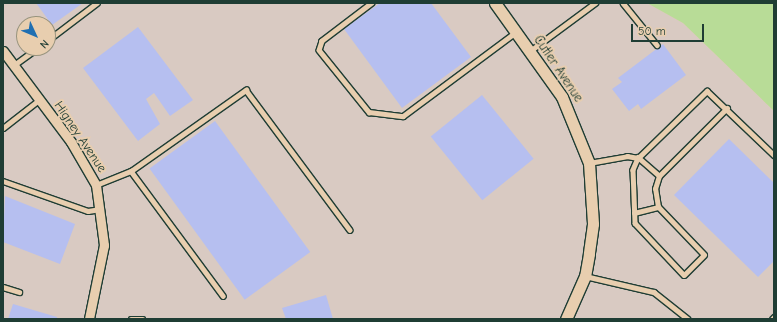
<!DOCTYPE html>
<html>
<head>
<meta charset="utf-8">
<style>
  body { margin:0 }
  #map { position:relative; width:777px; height:322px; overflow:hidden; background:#e8ceaf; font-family:"Comic Neue",sans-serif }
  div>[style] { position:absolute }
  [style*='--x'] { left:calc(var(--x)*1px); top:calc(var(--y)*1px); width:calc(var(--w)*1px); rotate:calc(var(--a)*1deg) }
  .built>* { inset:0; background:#d9cac2 }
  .green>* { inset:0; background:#b8dc97 }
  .building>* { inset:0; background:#b6bff0; transform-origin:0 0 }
  .roads { filter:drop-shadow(1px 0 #1f3d34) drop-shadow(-1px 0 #1f3d34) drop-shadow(0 1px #1f3d34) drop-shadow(0 -1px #1f3d34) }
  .service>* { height:4.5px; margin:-2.25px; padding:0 2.25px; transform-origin:2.25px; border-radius:2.25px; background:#e8ceaf }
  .minor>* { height:9px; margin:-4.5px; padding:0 4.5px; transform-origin:4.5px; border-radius:4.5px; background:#e8ceaf }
  .tertiary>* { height:11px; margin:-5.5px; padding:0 5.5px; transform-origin:5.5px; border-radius:5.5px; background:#e8ceaf }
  span { translate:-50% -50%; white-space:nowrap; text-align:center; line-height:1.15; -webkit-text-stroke:4px #e8ceaf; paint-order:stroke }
  .street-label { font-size:13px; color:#1f3d34 }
  .frame { position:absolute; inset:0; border:4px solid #1f3d34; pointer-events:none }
  .north { position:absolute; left:16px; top:16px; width:40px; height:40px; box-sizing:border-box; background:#e8ceaf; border:1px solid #98947e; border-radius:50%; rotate:134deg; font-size:11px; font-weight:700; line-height:16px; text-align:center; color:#1f3d34 }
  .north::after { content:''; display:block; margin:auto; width:14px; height:18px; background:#1f6fb2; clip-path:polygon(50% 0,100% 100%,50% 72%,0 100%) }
  .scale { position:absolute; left:631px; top:24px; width:73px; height:18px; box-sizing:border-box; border:2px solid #1f3d34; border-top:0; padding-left:5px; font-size:12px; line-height:14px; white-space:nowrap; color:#1f3d34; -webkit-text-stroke:3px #e8ceaf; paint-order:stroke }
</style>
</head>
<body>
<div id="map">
  <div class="built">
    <div style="clip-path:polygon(evenodd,3px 3px,647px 3px,683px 23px,774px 111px,774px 319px,3px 319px,3px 3px,24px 24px,48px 24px,48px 48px,24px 48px,24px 24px)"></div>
  </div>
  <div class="green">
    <div style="clip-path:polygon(647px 3px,774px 3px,774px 111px,683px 23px)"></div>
  </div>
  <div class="building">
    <div style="clip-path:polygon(36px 3px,83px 3px,52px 25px)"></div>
    <div style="clip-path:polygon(380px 3px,431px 3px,471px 57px,402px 108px,344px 29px)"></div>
    <div style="clip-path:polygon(138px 27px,193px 100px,170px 116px,154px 93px,146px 99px,160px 124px,138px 141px,83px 68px)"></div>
    <div style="clip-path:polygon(663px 44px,686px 75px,641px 109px,638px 104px,629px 111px,612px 89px,622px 82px,618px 78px)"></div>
    <div style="left:482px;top:95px;width:82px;height:66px;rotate:51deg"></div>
    <div style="left:215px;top:121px;width:162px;height:81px;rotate:54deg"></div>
    <div style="clip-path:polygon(729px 139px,774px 183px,774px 261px,758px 277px,674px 195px)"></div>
    <div style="clip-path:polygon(5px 196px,75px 224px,60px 264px,3px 242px)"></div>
    <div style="clip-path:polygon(326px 295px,333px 319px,286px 319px,282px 308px)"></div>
    <div style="clip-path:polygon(13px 304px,57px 317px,57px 319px,8px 319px)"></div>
  </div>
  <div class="roads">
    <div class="service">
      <div style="--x:372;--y:3;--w:63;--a:142.8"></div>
      <div style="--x:322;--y:41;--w:9;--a:108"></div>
      <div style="--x:319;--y:50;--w:80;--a:51.1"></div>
      <div style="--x:369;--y:112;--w:34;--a:7"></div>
      <div style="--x:403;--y:116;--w:141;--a:-36.6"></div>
      <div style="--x:623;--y:3;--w:54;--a:51"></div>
      <div style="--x:48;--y:40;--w:61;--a:-37.1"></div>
      <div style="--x:530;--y:51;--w:81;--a:-36.4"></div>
      <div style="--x:14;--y:65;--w:29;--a:-36"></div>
      <div style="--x:3;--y:128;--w:46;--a:-37.9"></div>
      <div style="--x:589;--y:163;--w:39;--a:-10"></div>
      <div style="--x:627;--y:156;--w:11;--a:10"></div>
      <div style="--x:638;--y:158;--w:96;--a:-44.2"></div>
      <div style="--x:707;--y:91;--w:93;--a:43.7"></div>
      <div style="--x:131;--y:171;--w:155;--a:53.6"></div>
      <div style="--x:659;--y:176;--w:28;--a:-139"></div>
      <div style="--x:638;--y:158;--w:13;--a:113"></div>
      <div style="--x:633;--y:170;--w:53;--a:87.8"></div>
      <div style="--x:635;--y:223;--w:71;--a:46.7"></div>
      <div style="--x:684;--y:275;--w:28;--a:-45"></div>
      <div style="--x:704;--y:255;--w:66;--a:-133.8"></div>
      <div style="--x:658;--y:207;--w:18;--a:-99"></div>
      <div style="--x:655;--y:189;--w:14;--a:-73"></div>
      <div style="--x:659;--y:176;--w:96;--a:-45"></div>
      <div style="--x:3;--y:181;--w:90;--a:19.4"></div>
      <div style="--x:88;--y:211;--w:12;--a:-9"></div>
      <div style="--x:96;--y:185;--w:38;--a:-22"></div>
      <div style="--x:131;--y:171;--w:141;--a:-35.2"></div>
      <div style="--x:246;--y:90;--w:174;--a:53.4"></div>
      <div style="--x:634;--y:213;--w:25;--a:-14"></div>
      <div style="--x:585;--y:276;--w:71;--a:13.1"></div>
      <div style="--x:654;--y:292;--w:43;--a:38.5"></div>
      <div style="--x:3;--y:287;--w:17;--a:17"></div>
      <div style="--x:131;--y:319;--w:12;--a:0"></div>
      <div style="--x:772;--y:319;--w:3;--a:-45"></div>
    </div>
    <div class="minor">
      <div style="--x:3;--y:51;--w:114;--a:53.2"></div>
      <div style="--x:71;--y:142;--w:50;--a:59.8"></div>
      <div style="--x:96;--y:185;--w:61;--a:82.4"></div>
      <div style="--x:104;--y:245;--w:76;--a:101.5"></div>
    </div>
    <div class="tertiary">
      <div style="--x:495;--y:3;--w:115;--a:54.5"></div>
      <div style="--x:562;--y:97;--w:71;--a:67.8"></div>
      <div style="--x:589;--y:163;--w:61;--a:86.2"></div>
      <div style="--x:593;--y:224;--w:30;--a:98"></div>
      <div style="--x:589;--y:254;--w:22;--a:100"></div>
      <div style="--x:585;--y:276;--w:47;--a:113.8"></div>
    </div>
  </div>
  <div class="street-label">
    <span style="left:558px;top:69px;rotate:56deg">Cutler Avenue</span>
    <span style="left:80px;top:137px;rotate:56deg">Higney Avenue</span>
  </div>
  <div class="frame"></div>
  <div class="north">N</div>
  <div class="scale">50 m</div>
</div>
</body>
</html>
